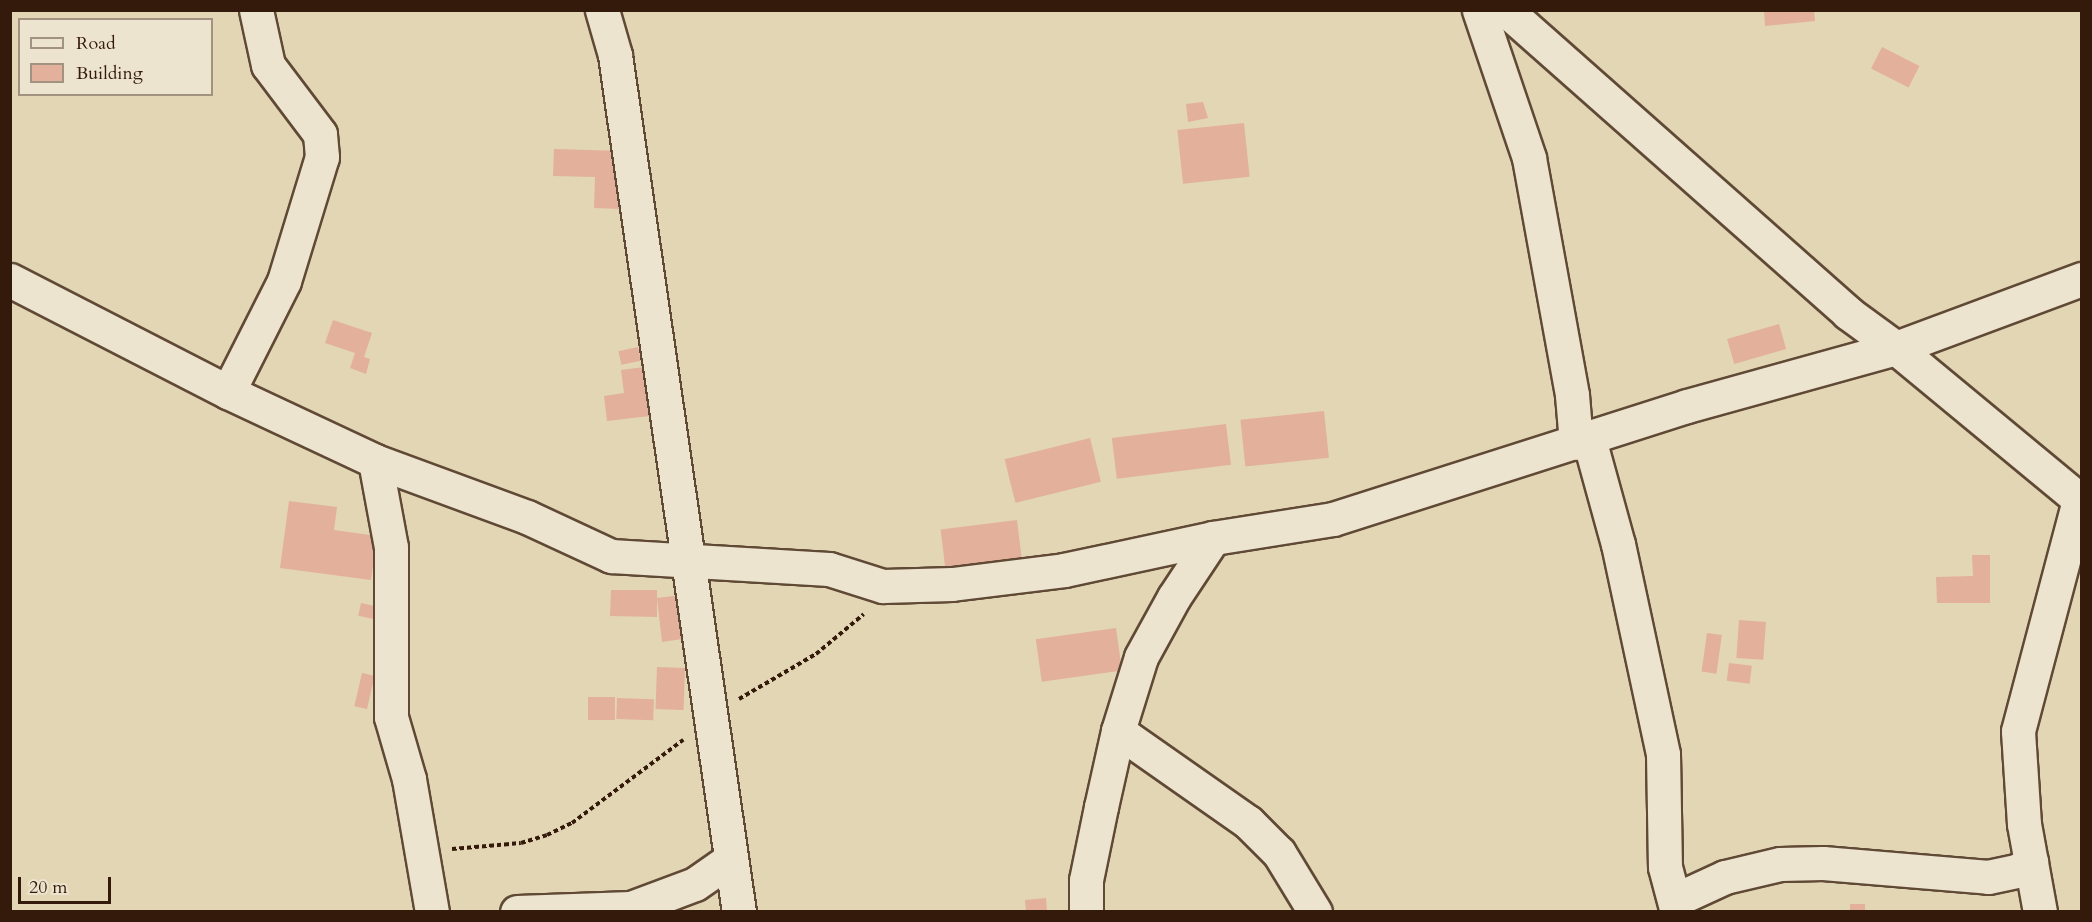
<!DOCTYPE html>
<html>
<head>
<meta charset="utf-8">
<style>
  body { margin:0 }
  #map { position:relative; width:2092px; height:922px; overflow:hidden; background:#e2d6b5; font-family:Cardo,serif }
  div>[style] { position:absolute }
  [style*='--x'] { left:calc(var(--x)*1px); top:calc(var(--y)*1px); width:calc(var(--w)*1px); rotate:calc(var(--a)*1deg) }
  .building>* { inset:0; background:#e3b09b; transform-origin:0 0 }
  .path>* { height:4px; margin-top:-2px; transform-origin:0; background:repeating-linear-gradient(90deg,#341a0a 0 4.5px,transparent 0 7.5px) }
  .roads { filter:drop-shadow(2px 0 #604935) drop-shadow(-2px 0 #604935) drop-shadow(0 2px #604935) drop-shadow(0 -2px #604935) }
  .minor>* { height:33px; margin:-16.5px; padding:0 16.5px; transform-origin:16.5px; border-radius:16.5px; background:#ece4cf }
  span { translate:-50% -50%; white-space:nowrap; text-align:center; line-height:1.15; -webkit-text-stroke:4.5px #ece4cf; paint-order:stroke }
  .frame { position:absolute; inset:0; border:12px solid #341a0a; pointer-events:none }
  .legend { position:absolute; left:18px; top:18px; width:195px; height:78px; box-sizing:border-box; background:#ece4cf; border:2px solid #a29380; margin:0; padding:8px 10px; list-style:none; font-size:18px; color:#341a0a }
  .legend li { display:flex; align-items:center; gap:12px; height:30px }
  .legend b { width:30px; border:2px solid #a29380 }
  .scale { position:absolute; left:18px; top:877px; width:93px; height:27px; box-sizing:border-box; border:3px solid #341a0a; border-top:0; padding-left:8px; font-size:18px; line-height:21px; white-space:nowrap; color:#341a0a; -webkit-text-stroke:4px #ece4cf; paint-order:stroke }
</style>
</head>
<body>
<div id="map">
  <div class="building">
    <div style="clip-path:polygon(1764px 10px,1814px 10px,1815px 21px,1765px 26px)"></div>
    <div style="left:1882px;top:47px;width:42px;height:24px;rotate:27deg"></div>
    <div style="clip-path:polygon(1203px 102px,1208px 118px,1188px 122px,1186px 104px)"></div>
    <div style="left:1244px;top:123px;width:54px;height:67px;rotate:84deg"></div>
    <div style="clip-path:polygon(554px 149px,623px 151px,621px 209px,594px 208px,595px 177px,553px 176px)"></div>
    <div style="clip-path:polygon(333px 320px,372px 333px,364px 357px,370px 359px,366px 374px,350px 368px,355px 353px,325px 343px)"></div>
    <div style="left:1779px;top:324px;width:26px;height:54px;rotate:74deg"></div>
    <div style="left:638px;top:347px;width:14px;height:20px;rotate:78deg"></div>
    <div style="clip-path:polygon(644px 367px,650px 416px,607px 421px,604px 396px,624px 393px,621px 370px)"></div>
    <div style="left:1324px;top:411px;width:47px;height:84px;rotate:84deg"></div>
    <div style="left:1226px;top:424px;width:41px;height:115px;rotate:83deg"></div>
    <div style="left:1090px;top:438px;width:45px;height:88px;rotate:76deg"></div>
    <div style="clip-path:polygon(289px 501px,337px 507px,334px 530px,377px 536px,371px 580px,280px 568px)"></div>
    <div style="left:1017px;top:520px;width:46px;height:77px;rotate:83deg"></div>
    <div style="clip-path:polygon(1972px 555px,1990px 555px,1990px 603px,1937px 603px,1936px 577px,1973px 576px)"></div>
    <div style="clip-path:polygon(611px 590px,657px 590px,657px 598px,682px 595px,689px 638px,662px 642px,657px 598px,657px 617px,610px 616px)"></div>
    <div style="left:361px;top:603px;width:24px;height:13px;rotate:12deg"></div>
    <div style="left:1739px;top:620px;width:27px;height:38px;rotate:4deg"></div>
    <div style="left:1116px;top:628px;width:43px;height:81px;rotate:82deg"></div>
    <div style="left:1707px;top:633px;width:15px;height:39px;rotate:8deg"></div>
    <div style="left:1729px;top:663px;width:23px;height:18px;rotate:7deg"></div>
    <div style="left:657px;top:667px;width:28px;height:42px;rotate:2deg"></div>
    <div style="left:362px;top:673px;width:13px;height:34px;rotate:13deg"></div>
    <div style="left:588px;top:697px;width:27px;height:23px"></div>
    <div style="left:617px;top:698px;width:37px;height:21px;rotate:2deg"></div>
    <div style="clip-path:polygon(1046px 898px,1047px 912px,1026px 912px,1025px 900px)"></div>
    <div style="left:1850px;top:904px;width:15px;height:8px"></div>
  </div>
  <div class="path">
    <div style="--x:739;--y:699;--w:89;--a:-30.3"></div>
    <div style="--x:816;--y:654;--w:62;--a:-39.8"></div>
    <div style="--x:452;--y:849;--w:69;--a:-5"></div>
    <div style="--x:521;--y:843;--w:27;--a:-17"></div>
    <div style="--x:547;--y:835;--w:28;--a:-26"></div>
    <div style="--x:572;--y:823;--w:139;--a:-36.8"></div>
  </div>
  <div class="roads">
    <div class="minor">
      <div style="--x:602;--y:10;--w:47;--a:73.9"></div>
      <div style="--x:615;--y:55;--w:866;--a:81.77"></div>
      <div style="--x:1479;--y:10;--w:156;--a:71.3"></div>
      <div style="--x:1529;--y:158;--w:241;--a:79.7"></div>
      <div style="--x:1572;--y:395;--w:48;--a:85.2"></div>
      <div style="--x:1506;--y:10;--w:457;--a:41.5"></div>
      <div style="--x:1848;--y:313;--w:59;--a:36.1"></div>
      <div style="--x:1896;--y:348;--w:241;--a:39.6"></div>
      <div style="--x:10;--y:280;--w:245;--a:27.2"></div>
      <div style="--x:228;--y:392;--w:162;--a:25.1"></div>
      <div style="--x:375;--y:461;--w:162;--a:20.2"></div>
      <div style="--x:527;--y:517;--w:93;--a:24.9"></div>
      <div style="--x:611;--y:556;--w:218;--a:3.4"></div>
      <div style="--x:829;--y:569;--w:57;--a:17.5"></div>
      <div style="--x:883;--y:586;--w:69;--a:-1.7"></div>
      <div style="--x:952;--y:584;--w:113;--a:-7.1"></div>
      <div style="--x:1064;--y:570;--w:152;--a:-12.1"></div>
      <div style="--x:1213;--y:538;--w:121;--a:-9"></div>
      <div style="--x:1333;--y:519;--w:372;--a:-17.7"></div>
      <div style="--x:1687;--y:406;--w:217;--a:-15.5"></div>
      <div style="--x:1896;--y:348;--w:198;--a:-20.4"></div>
      <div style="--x:228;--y:392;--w:124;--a:-63.2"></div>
      <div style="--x:284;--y:281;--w:130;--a:-73"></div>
      <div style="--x:322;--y:157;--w:23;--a:-95"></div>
      <div style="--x:320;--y:134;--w:86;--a:-127"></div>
      <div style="--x:268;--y:65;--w:56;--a:-102.3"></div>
      <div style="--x:1589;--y:439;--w:109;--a:74.6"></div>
      <div style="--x:1618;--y:544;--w:215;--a:77.9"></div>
      <div style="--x:1663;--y:754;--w:113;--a:89"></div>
      <div style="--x:1665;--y:867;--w:47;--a:75.1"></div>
      <div style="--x:375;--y:461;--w:87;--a:79.5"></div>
      <div style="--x:391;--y:547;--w:170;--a:90"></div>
      <div style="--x:391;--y:717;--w:65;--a:73.8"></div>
      <div style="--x:409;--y:779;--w:135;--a:80.2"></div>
      <div style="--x:1118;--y:731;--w:159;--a:35"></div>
      <div style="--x:1248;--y:822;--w:44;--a:45"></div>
      <div style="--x:1279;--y:853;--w:69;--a:58.6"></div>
      <div style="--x:1675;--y:900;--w:55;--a:-24.7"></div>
      <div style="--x:1725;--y:877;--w:57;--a:-13.3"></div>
      <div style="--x:1780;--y:864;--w:43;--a:-1.3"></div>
      <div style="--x:1823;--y:863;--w:166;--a:4.8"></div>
      <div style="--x:1988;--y:877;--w:30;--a:-12"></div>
      <div style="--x:2017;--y:871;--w:17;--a:-33"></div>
      <div style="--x:517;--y:912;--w:114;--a:-2"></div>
      <div style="--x:631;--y:908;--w:68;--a:-20.6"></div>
      <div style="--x:695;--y:884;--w:44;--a:-34.8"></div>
      <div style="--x:1086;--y:912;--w:32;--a:-90"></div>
      <div style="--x:1086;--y:880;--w:75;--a:-78.4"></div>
      <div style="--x:1101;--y:807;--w:78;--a:-77.4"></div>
      <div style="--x:1118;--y:731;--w:77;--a:-72.7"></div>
      <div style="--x:1141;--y:657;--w:68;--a:-61.2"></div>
      <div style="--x:1174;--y:597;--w:71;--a:-56.5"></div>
      <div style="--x:2040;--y:912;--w:89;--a:-100.3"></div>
      <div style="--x:2024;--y:824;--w:93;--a:-93.7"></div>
      <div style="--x:2018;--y:731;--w:239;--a:-75.2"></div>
    </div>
  </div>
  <div class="frame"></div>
  <ul class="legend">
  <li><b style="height:8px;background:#ece4cf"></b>Road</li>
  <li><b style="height:16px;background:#e3b09b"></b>Building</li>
  </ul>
  <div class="scale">20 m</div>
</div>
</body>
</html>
